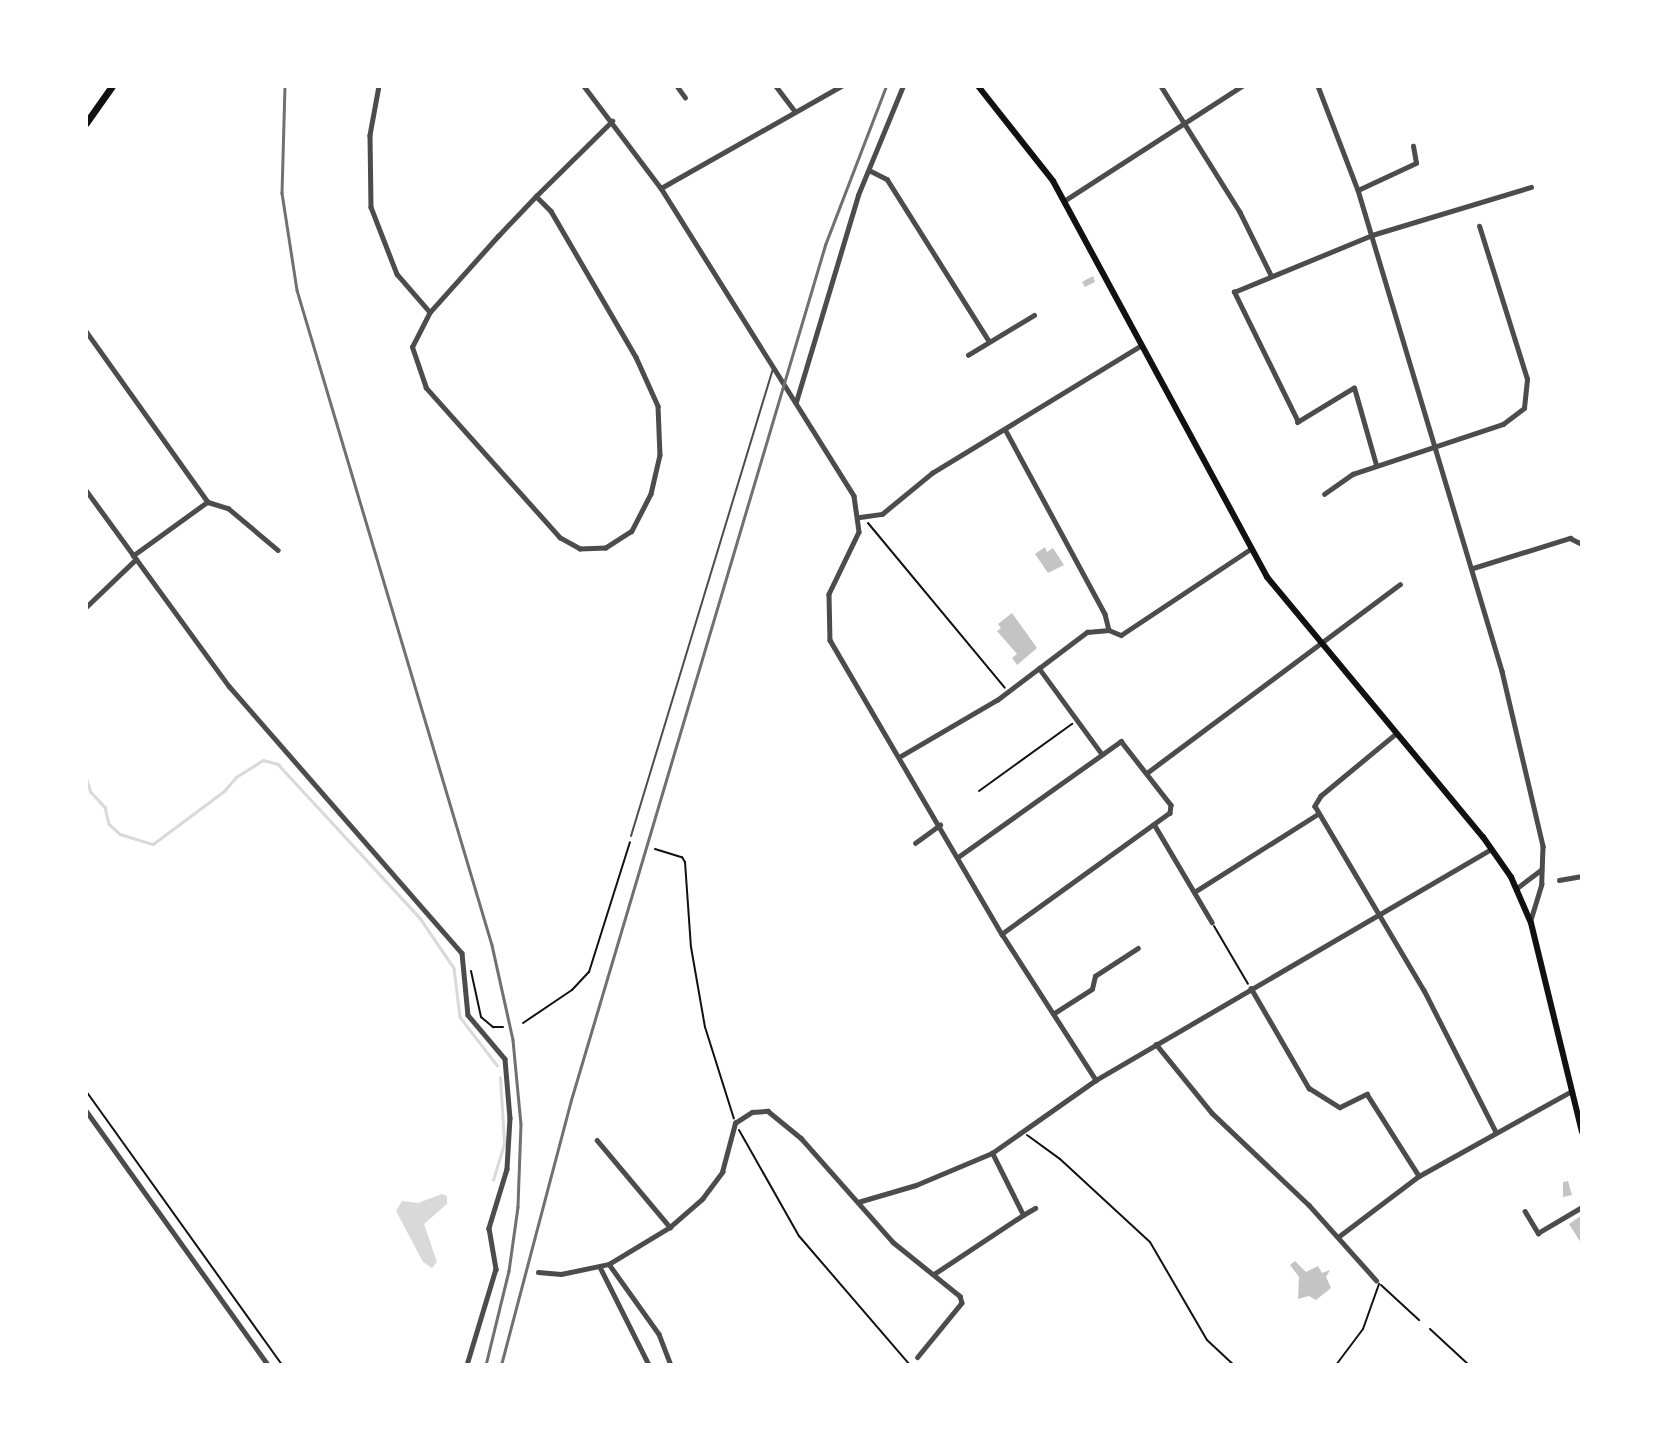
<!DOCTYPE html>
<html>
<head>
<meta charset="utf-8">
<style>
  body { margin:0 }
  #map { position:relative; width:1668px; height:1451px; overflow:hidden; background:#fff; font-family:"IBM Plex Sans",sans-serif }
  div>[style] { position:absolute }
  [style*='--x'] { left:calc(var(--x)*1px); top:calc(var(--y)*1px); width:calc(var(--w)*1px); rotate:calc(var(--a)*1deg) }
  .water>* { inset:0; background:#d9d9d9 }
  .stream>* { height:2.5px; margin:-1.25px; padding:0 1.25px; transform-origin:1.25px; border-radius:1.25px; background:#d9d9d9 }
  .building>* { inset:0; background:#c4c4c4 }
  .path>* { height:2px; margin:-1px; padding:0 1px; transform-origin:1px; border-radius:1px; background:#111 }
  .service>* { height:2px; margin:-1px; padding:0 1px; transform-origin:1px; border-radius:1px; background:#4c4c4c }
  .minor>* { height:4.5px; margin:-2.25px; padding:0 2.25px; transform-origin:2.25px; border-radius:2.25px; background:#4c4c4c }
  .tertiary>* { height:5px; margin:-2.5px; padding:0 2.5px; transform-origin:2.5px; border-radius:2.5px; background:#4c4c4c }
  .secondary>* { height:6px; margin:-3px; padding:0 3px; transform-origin:3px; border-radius:3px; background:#111 }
  .primary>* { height:7px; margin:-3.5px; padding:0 3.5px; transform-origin:3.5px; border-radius:3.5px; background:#111 }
  .rail>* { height:2.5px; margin:-1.25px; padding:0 1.25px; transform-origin:1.25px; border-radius:1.25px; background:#707070 }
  span { translate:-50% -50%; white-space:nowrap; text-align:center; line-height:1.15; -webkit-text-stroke:7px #fff; paint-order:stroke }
  .frame { position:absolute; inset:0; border:88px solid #fff; pointer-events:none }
</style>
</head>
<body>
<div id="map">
  <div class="water">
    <div style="clip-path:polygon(442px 1194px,447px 1196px,447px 1204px,424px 1224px,437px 1262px,432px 1268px,423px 1262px,396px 1211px,402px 1201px,418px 1203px)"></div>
  </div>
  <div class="stream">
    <div style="--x:86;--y:777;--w:16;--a:72"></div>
    <div style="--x:91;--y:792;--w:21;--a:47"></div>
    <div style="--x:105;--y:807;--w:17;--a:77"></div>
    <div style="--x:109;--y:824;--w:15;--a:42"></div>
    <div style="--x:120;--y:834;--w:34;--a:17"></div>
    <div style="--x:153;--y:844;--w:89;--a:-36.7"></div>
    <div style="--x:224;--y:791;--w:18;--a:-49"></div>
    <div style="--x:236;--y:777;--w:32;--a:-32"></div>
    <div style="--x:263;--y:760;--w:16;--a:15"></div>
    <div style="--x:278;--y:764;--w:209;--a:47.3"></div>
    <div style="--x:420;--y:918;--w:60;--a:55.8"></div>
    <div style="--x:454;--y:968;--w:49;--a:83"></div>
    <div style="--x:460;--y:1017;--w:61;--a:52.4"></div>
    <div style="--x:493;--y:1180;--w:39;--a:-73"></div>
    <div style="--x:504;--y:1143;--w:65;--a:-93.5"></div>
  </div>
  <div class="building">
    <div style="clip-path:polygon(1093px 276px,1095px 282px,1085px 287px,1082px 282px)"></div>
    <div style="clip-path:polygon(1045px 547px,1047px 552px,1053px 548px,1064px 565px,1048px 573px,1035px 554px)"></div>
    <div style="clip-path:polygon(1012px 613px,1037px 648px,1017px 665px,1012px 658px,1017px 654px,997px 631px,1001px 628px,998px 624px)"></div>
    <div style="clip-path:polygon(1568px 1181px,1572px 1195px,1563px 1197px,1563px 1182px)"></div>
    <div style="clip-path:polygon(1582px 1215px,1582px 1243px,1581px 1243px,1569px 1224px)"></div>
    <div style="clip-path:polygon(1295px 1261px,1306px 1272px,1318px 1266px,1322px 1273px,1330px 1270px,1326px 1277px,1331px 1288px,1316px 1300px,1309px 1296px,1298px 1299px,1299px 1277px,1290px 1265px)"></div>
  </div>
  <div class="path">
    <div style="--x:868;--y:523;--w:214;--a:50.3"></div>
    <div style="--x:979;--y:791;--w:115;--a:-35.8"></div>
    <div style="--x:655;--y:849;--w:28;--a:17"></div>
    <div style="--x:682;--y:857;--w:6;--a:59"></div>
    <div style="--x:685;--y:862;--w:85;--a:86"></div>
    <div style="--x:691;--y:947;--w:81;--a:80.1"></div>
    <div style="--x:705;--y:1027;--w:96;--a:72.5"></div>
    <div style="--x:1214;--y:926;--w:67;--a:59.6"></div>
    <div style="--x:471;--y:971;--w:47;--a:77.7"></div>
    <div style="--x:481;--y:1017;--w:16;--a:40"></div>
    <div style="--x:493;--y:1027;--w:10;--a:0"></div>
    <div style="--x:523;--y:1023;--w:59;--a:-34"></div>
    <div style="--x:572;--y:990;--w:25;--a:-47"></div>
    <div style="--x:589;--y:972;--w:136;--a:-72.5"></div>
    <div style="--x:86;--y:1091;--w:337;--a:54.4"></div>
    <div style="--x:739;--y:1130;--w:122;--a:60.5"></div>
    <div style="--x:799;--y:1236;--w:170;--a:49.3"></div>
    <div style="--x:1027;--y:1135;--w:41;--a:36"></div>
    <div style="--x:1060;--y:1159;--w:122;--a:42.7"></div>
    <div style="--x:1150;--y:1242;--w:113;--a:59.8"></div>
    <div style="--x:1207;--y:1340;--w:37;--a:43"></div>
    <div style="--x:1381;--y:1285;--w:52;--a:42.6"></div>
    <div style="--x:1430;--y:1329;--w:53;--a:42.7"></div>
    <div style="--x:1336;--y:1365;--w:45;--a:-53.1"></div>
    <div style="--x:1363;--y:1329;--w:48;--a:-70.4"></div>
  </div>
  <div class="service">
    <div style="--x:631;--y:836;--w:489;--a:-73.1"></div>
  </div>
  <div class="minor">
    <div style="--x:379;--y:86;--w:50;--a:100.4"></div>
    <div style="--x:370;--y:135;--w:72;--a:89.2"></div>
    <div style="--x:371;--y:207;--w:72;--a:68.8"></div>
    <div style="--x:397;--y:274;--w:50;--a:49"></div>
    <div style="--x:584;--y:86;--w:128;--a:53"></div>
    <div style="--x:661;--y:188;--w:363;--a:57.9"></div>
    <div style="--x:854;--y:496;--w:36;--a:82"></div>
    <div style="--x:859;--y:532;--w:69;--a:115.8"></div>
    <div style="--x:829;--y:594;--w:46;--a:88.8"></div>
    <div style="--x:830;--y:640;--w:341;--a:59.7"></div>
    <div style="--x:1002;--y:934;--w:174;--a:57.2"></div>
    <div style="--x:677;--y:86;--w:14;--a:54"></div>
    <div style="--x:776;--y:86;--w:30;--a:53"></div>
    <div style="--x:1161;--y:86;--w:149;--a:57.9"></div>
    <div style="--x:1240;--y:212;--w:70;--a:63.8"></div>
    <div style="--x:1318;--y:86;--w:111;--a:69"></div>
    <div style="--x:1358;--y:190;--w:502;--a:73.33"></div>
    <div style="--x:1502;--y:671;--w:180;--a:76.8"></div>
    <div style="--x:1543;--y:846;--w:38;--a:92"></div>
    <div style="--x:1542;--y:884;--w:39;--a:107"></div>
    <div style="--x:869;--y:170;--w:20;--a:27"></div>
    <div style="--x:887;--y:179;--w:191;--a:57.8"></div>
    <div style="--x:661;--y:188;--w:207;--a:-29.5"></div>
    <div style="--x:1358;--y:190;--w:64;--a:-25"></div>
    <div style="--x:1416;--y:163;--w:17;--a:-100"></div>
    <div style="--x:536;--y:196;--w:21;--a:45"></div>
    <div style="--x:551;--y:211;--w:169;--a:59.8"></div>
    <div style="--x:636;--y:357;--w:54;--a:65.8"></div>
    <div style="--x:658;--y:406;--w:49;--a:87.7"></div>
    <div style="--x:660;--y:455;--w:40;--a:103"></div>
    <div style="--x:651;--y:494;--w:42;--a:117.2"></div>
    <div style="--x:632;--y:531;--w:31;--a:147"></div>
    <div style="--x:606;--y:548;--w:26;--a:178"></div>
    <div style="--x:580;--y:549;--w:23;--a:-151"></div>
    <div style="--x:560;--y:538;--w:201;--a:-131.8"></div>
    <div style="--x:426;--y:388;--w:43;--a:-108.9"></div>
    <div style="--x:412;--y:347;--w:39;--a:-63"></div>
    <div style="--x:430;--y:312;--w:102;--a:-48.2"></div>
    <div style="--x:498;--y:236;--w:55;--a:-46.5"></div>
    <div style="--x:536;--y:196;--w:107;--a:-44.6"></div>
    <div style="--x:1064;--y:201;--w:212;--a:-32.9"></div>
    <div style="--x:86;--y:331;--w:210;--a:54.5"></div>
    <div style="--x:208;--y:502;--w:92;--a:144.2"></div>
    <div style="--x:968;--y:355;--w:77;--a:-31.2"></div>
    <div style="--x:796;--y:402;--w:216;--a:-73.3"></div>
    <div style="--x:858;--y:195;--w:118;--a:-67.6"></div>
    <div style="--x:1005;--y:429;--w:210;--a:61.6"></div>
    <div style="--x:1105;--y:614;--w:16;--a:76"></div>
    <div style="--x:1109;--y:630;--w:13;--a:23"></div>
    <div style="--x:1121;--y:635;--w:154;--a:-33.6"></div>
    <div style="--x:1376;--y:465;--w:80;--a:-105.9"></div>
    <div style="--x:1354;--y:388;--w:66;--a:148.7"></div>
    <div style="--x:1298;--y:422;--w:145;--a:-116.2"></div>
    <div style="--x:1234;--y:292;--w:149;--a:-22.4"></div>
    <div style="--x:1372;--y:235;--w:166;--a:-16.8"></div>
    <div style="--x:86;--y:490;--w:243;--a:53.9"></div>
    <div style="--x:229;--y:686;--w:354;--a:48.9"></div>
    <div style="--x:462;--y:953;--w:62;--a:84.5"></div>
    <div style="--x:468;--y:1015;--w:57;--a:49.9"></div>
    <div style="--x:505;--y:1059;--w:59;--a:85.2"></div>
    <div style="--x:510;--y:1118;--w:51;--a:93.4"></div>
    <div style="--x:507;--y:1169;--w:62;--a:107"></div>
    <div style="--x:489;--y:1228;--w:42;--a:80.3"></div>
    <div style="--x:496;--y:1269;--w:100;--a:106.8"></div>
    <div style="--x:1324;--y:494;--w:35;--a:-35"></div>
    <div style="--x:1353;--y:474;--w:158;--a:-18.4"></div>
    <div style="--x:1503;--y:424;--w:26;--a:-37"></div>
    <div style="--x:1524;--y:408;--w:29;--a:-84"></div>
    <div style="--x:1527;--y:379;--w:160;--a:-107.4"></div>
    <div style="--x:208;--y:502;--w:21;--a:17"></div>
    <div style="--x:228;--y:508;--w:65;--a:40"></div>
    <div style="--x:860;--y:517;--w:22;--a:-8"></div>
    <div style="--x:882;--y:514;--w:65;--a:-39.4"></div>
    <div style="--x:932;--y:473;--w:244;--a:-31.4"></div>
    <div style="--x:1473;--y:568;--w:102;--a:-17.2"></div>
    <div style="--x:1570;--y:538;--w:13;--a:27"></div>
    <div style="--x:86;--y:607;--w:69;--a:-43.8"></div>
    <div style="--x:1039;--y:668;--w:107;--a:53.8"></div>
    <div style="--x:1396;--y:734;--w:97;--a:140.4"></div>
    <div style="--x:1321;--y:796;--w:12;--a:121"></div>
    <div style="--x:1315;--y:806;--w:214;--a:59.4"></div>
    <div style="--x:1424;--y:990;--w:159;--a:63.1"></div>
    <div style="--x:901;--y:756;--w:111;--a:-30.3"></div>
    <div style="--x:997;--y:700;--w:113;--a:-37.1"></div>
    <div style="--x:1087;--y:632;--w:22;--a:-5"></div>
    <div style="--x:1148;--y:772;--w:314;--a:-36.7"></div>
    <div style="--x:1154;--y:824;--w:114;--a:59.4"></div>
    <div style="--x:915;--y:843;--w:31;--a:-36"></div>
    <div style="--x:958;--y:857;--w:200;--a:-35.4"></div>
    <div style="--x:1121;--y:741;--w:81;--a:52"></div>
    <div style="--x:1171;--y:805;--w:8;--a:97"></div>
    <div style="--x:1170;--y:813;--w:207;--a:144.2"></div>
    <div style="--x:1559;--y:880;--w:23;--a:-10"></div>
    <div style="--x:1517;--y:888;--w:30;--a:-37"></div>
    <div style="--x:1196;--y:891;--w:144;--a:-32.3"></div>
    <div style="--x:1251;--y:988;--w:116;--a:59.9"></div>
    <div style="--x:1309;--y:1088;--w:36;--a:32"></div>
    <div style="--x:1340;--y:1107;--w:30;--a:-26"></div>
    <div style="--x:1367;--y:1094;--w:97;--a:57.6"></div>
    <div style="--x:1053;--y:1014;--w:46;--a:-32.7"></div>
    <div style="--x:1092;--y:989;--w:13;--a:-77"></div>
    <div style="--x:1095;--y:976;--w:51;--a:-33.1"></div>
    <div style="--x:1156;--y:1044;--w:89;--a:50.9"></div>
    <div style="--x:1212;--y:1113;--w:134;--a:43.5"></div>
    <div style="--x:1309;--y:1205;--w:101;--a:48.2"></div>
    <div style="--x:597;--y:1140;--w:114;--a:50"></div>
    <div style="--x:858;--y:1202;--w:60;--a:-16.3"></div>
    <div style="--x:916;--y:1185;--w:82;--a:-22.8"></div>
    <div style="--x:992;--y:1153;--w:127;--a:-35.1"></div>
    <div style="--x:1096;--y:1080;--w:458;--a:-30.3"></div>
    <div style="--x:1525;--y:1211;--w:26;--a:59"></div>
    <div style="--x:1538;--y:1233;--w:51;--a:-30.6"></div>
    <div style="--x:1023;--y:1215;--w:14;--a:-30"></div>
    <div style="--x:1338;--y:1237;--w:101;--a:-37"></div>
    <div style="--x:1419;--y:1176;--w:175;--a:-29.1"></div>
    <div style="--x:609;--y:1264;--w:86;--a:54.5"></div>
    <div style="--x:659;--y:1334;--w:33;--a:69"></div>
    <div style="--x:600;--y:1267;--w:110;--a:63.4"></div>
    <div style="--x:538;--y:1272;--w:23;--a:5"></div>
    <div style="--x:561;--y:1274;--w:49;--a:-11.8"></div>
    <div style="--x:609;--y:1264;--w:71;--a:-31.2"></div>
    <div style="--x:670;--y:1227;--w:43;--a:-41.2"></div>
    <div style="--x:702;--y:1199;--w:34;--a:-53"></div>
    <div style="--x:722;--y:1172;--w:51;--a:-75.1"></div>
    <div style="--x:735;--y:1123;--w:20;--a:-33"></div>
    <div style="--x:752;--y:1112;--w:16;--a:-4"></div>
    <div style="--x:768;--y:1111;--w:43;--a:39.3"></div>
    <div style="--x:801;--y:1138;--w:139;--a:48.5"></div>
    <div style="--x:893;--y:1242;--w:86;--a:38.9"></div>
    <div style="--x:960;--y:1296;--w:7;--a:74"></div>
    <div style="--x:962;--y:1303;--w:70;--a:129.2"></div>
    <div style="--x:934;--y:1274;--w:107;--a:-33.5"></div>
    <div style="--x:1023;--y:1215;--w:69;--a:-116.6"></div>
  </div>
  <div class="tertiary">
    <div style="--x:86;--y:1111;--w:312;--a:54.4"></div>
  </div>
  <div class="secondary">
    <div style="--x:978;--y:86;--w:121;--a:51.7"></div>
    <div style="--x:1053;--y:181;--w:450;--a:61.6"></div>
    <div style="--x:1267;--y:577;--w:338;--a:50.3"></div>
    <div style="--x:1483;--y:837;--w:49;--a:55"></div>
    <div style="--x:1511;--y:877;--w:50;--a:66.5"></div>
    <div style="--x:1531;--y:923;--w:215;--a:76.3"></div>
  </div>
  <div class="primary">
    <div style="--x:86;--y:123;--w:45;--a:-54.9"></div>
  </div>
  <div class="rail">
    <div style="--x:285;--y:86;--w:107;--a:91.6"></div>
    <div style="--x:282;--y:193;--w:98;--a:81.2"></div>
    <div style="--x:297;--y:290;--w:683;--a:73.42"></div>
    <div style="--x:492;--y:945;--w:97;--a:77.5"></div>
    <div style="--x:513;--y:1040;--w:84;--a:84.6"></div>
    <div style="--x:521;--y:1124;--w:83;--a:92.1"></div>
    <div style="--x:518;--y:1207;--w:65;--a:98"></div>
    <div style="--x:509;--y:1271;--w:97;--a:103.7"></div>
    <div style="--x:501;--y:1365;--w:274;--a:-75.2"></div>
    <div style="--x:571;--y:1100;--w:892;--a:-73.45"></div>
    <div style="--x:825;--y:245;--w:170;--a:-69"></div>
  </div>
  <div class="frame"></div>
</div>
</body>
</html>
